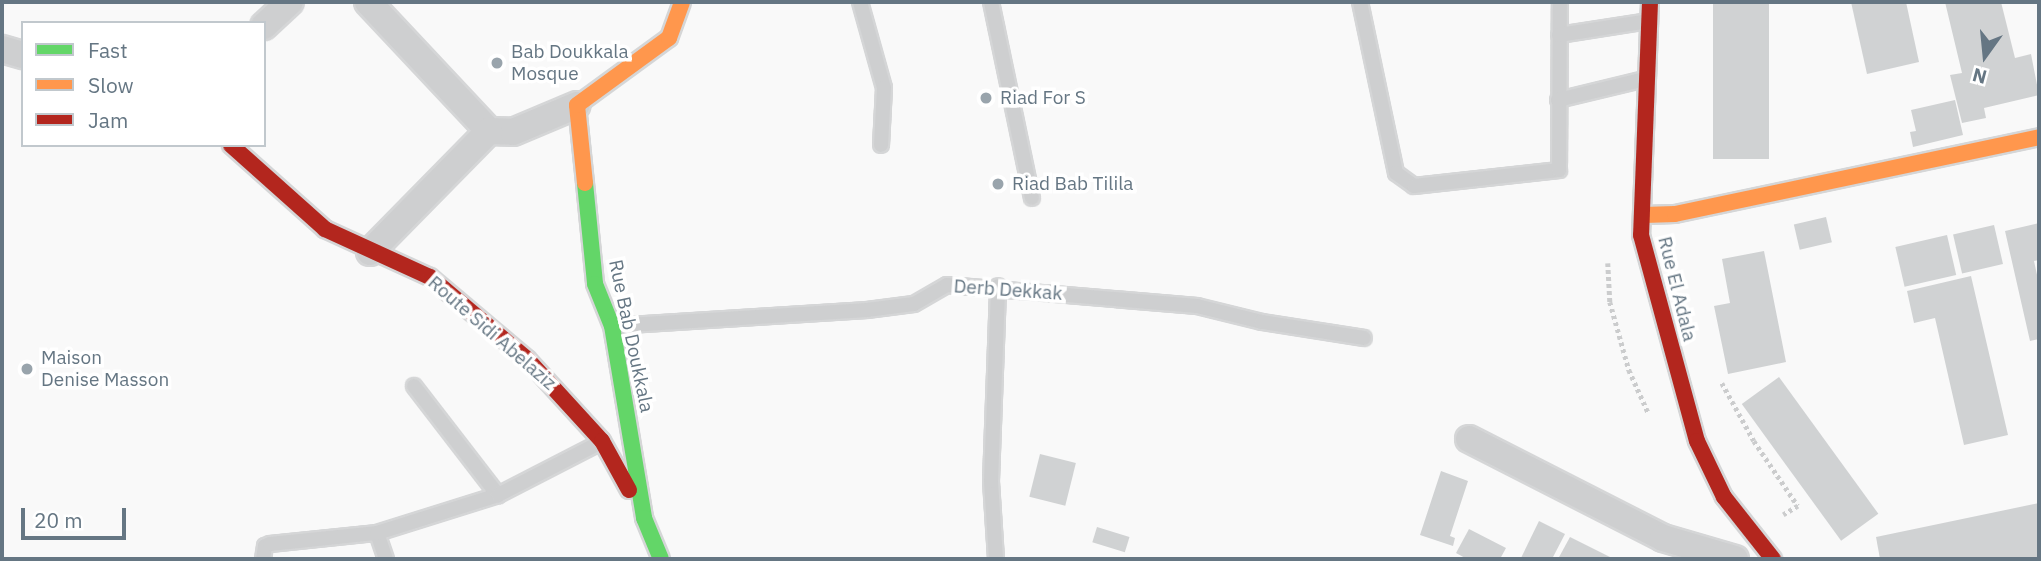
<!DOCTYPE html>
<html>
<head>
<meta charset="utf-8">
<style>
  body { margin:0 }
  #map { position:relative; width:2041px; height:561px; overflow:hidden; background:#f9f9f9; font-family:"IBM Plex Sans",sans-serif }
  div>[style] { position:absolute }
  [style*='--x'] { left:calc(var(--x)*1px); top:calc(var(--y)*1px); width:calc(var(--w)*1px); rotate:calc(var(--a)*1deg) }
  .building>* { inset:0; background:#d0d2d3; transform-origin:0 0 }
  .path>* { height:4.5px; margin-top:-2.25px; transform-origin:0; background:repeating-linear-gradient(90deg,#cbcccd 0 3.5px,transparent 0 7px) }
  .roads { filter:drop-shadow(2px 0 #d5d6d7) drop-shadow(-2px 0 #d5d6d7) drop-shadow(0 2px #d5d6d7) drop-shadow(0 -2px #d5d6d7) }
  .lane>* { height:14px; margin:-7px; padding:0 7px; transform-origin:7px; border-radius:7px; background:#cecfd0 }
  .street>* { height:26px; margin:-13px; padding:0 13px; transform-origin:13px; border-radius:13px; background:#cecfd0 }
  .fast>* { height:16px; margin:-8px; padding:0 8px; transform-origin:8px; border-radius:8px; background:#63d668 }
  .slow>* { height:16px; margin:-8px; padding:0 8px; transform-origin:8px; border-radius:8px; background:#ff974d }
  .jam>* { height:16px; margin:-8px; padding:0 8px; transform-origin:8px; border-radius:8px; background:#b3261e }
  .dots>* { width:19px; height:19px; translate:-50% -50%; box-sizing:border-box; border:4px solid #fff; border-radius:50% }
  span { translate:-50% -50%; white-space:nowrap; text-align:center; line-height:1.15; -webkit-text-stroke:7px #fff; paint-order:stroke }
  .poi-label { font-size:19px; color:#657683 }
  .left { translate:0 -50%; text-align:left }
  .street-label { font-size:19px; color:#657683 }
  .frame { position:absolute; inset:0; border:4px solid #657683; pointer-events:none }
  .legend { position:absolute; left:21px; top:21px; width:245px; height:126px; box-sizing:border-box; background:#fff; border:2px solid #c1c8cd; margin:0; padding:9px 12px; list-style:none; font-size:21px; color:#657683 }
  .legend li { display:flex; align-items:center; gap:14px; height:35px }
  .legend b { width:35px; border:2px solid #c1c8cd }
  .north { position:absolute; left:1950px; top:21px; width:70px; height:70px; -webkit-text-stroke:5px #fff; paint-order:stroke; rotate:195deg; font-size:19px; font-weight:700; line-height:28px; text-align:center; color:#657683 }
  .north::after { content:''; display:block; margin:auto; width:24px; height:32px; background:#657683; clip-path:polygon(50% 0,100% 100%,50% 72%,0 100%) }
  .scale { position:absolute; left:21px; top:508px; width:105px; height:32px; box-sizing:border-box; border:4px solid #657683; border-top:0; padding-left:9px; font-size:21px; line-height:24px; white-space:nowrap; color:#657683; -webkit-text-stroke:5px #fff; paint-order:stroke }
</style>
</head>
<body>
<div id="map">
  <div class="building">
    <div style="left:1713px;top:2px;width:56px;height:157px"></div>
    <div style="clip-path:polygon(1851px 2px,1906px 2px,1919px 62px,1867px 74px)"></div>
    <div style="clip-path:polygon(1945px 2px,2001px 2px,2015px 58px,2031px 54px,2039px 95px,1984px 108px,1986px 118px,1962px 123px,1950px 75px,1962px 73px)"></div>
    <div style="clip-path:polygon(1955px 100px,1963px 135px,1913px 147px,1910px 132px,1916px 131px,1911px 110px)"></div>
    <div style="left:1826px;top:217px;width:26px;height:33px;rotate:77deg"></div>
    <div style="clip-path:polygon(2039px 223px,2039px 260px,2034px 261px,2039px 284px,2039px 339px,2030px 341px,2005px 231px)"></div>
    <div style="left:1994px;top:225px;width:40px;height:42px;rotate:77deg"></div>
    <div style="left:1947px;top:235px;width:41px;height:53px;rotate:77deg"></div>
    <div style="clip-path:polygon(1764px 251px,1786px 362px,1728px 374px,1714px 306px,1730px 303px,1722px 259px)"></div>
    <div style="clip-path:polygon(1971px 276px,2008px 435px,1964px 445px,1935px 318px,1914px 323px,1907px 291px)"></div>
    <div style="left:1779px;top:377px;width:169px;height:46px;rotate:54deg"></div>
    <div style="left:1040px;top:454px;width:37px;height:44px;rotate:14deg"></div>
    <div style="clip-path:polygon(1441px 471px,1468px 481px,1450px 536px,1455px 538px,1453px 546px,1420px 535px)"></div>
    <div style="clip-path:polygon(2039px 503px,2039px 557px,1880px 559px,1876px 537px)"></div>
    <div style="clip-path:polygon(1539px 521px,1565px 534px,1552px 559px,1524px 559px,1521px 558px)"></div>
    <div style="left:1097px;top:527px;width:34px;height:16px;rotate:17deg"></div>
    <div style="clip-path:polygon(1469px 529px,1506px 548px,1500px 559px,1467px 559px,1456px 553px)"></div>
    <div style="clip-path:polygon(1570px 537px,1614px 559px,1558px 559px)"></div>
  </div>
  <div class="path">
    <div style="--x:1608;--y:263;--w:39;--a:87"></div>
    <div style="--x:1610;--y:302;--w:71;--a:74.4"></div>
    <div style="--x:1629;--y:370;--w:46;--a:65.7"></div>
    <div style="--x:1722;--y:383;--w:66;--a:61.1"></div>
    <div style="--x:1754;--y:441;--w:78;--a:55.9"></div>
    <div style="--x:1798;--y:506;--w:17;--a:149"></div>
  </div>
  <div class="roads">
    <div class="lane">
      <div style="--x:860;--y:2;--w:89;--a:74.4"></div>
      <div style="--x:884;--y:88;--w:57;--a:93"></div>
      <div style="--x:991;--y:2;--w:200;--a:78.2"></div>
      <div style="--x:1360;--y:2;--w:175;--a:78.1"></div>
      <div style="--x:1396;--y:173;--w:22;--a:36"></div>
      <div style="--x:1414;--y:186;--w:146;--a:-6.3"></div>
      <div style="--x:1559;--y:170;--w:168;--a:-89.7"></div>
      <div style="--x:1559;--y:35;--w:90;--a:-8.9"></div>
      <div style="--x:1558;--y:100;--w:89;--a:-13.6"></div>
      <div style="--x:613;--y:326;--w:255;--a:-3.6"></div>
      <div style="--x:867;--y:310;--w:47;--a:-7.3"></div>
      <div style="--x:914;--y:304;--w:38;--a:-30"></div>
      <div style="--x:947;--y:285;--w:251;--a:4.8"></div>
      <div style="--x:1197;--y:306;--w:67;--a:13.8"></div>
      <div style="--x:1262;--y:322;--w:103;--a:8.9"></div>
      <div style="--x:414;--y:386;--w:138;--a:52.4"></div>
      <div style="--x:377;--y:533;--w:28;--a:71"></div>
      <div style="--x:263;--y:559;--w:13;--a:-81"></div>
      <div style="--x:265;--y:546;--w:5;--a:-22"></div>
      <div style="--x:270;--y:544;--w:108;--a:-5.9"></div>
      <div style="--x:377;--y:533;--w:127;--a:-17.4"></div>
      <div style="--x:498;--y:495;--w:116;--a:-27.2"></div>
      <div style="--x:996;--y:559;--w:78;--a:-93.7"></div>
      <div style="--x:991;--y:481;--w:195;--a:-87.9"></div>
    </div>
    <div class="street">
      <div style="--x:368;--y:2;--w:177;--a:46.8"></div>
      <div style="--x:489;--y:131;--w:24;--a:2"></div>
      <div style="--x:513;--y:132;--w:69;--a:-22.9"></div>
      <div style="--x:264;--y:26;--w:35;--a:-43"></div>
      <div style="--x:2;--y:49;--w:22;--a:16"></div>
      <div style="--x:370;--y:252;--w:170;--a:-45.5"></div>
      <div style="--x:1469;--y:439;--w:218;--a:27"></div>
      <div style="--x:1663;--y:538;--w:75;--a:16.3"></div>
    </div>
    <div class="fast">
      <div style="--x:585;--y:183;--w:101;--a:84.3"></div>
      <div style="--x:595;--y:284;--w:45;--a:68"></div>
      <div style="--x:612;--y:326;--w:195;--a:80.5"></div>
      <div style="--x:644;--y:518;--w:44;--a:67.5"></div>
    </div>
    <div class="slow">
      <div style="--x:585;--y:183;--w:78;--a:-95.9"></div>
      <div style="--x:577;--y:105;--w:114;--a:-36.1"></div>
      <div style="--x:669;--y:38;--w:38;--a:-70"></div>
      <div style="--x:1644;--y:215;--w:31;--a:-2"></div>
      <div style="--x:1675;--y:214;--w:372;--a:-11.9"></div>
    </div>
    <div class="jam">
      <div style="--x:1650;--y:2;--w:233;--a:92.2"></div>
      <div style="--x:1641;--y:235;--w:213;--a:74.8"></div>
      <div style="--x:1697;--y:441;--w:62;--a:64.3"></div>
      <div style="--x:1724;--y:497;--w:79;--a:51.7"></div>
      <div style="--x:231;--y:145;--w:126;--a:41.8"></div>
      <div style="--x:325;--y:229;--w:115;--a:24.6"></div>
      <div style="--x:430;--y:277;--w:127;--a:40.2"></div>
      <div style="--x:527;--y:359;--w:111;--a:47.6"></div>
      <div style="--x:602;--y:441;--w:56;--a:61.1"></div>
    </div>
  </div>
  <div class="dots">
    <div style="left:497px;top:63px;background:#99a4ac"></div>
    <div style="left:986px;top:98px;background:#99a4ac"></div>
    <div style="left:998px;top:184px;background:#99a4ac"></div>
    <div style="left:27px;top:369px;background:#99a4ac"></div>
  </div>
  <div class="poi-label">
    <span class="left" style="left:511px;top:63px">Bab Doukkala<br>Mosque</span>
    <span class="left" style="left:1000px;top:98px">Riad For S</span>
    <span class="left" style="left:1012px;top:184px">Riad Bab Tilila</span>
    <span class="left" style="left:41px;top:369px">Maison<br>Denise Masson</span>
  </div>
  <div class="street-label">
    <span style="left:1677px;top:289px;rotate:76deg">Rue El Adala</span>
    <span style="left:1008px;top:290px;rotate:4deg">Derb Dekkak</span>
    <span style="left:492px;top:333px;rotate:41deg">Route Sidi Abelaziz</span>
    <span style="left:631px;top:336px;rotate:78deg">Rue Bab Doukkala</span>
  </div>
  <div class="frame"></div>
  <ul class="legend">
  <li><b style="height:9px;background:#63d668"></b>Fast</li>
  <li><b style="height:9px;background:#ff974d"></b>Slow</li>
  <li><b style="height:9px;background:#b3261e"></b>Jam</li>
  </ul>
  <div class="north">N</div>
  <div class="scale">20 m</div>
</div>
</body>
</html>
